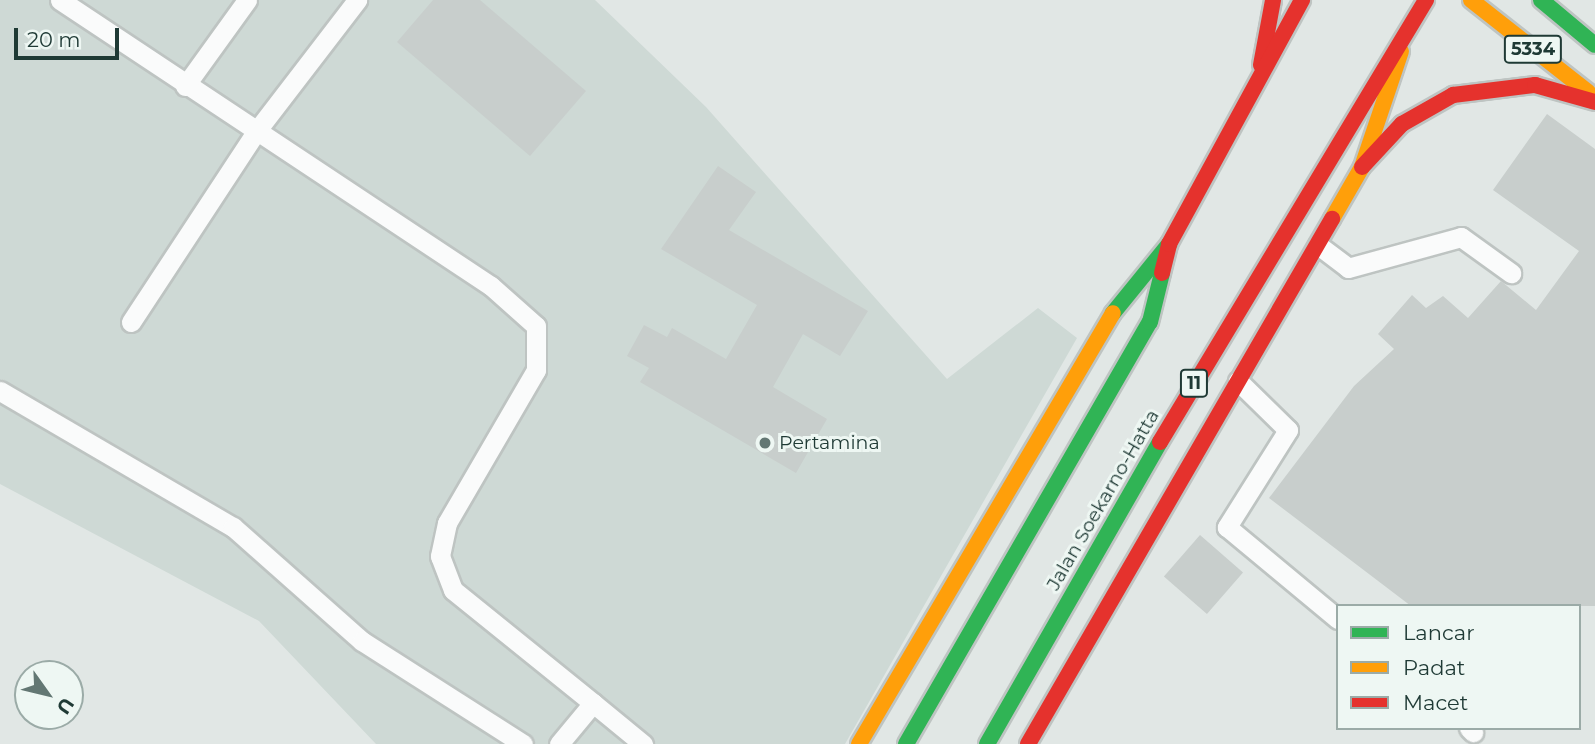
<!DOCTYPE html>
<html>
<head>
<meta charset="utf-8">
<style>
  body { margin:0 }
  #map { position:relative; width:1595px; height:744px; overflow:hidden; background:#e1e7e5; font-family:Montserrat,sans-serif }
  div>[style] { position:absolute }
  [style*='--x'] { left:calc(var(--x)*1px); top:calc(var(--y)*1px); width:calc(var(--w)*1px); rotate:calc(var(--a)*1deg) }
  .built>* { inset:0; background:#ced9d5 }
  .building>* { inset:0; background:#c8cecc; transform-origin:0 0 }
  .roads { filter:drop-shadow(2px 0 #bec4c2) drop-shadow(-2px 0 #bec4c2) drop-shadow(0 2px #bec4c2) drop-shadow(0 -2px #bec4c2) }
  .lane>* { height:19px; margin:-9.5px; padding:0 9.5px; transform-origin:9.5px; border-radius:9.5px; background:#fafbfb }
  .fast>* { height:16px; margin:-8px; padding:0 8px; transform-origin:8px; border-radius:8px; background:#30b455 }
  .slow>* { height:16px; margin:-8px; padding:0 8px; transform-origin:8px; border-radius:8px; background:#ff9f0a }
  .jam>* { height:16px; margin:-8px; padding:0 8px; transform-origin:8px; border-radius:8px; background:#e5322d }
  .dots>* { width:19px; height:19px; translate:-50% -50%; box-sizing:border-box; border:4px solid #eef7f3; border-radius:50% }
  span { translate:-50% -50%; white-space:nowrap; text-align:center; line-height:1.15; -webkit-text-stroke:6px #eef7f3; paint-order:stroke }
  .shield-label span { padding:2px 5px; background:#eef7f3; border:2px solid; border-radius:5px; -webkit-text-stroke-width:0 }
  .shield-label { font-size:18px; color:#1f3a35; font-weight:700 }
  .poi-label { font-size:19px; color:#1f3a35 }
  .left { translate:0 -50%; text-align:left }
  .street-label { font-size:19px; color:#1f3a35 }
  .legend { position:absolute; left:1336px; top:604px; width:245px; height:126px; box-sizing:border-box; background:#eef7f3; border:2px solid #9baba7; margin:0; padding:9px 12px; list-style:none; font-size:21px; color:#1f3a35 }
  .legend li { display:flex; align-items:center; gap:14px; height:35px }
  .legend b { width:35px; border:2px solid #9baba7 }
  .north { position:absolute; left:14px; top:660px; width:70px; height:70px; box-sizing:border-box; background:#eef7f3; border:2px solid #9baba7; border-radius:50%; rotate:124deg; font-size:19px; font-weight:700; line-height:28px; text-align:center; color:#1f3a35 }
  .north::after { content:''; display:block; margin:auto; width:24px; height:32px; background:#637773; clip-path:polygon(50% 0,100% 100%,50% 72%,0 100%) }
  .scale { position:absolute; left:14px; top:28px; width:105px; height:32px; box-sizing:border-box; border:4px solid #1f3a35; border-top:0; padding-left:9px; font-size:21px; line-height:24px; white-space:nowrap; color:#1f3a35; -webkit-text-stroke:5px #eef7f3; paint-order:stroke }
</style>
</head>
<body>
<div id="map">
  <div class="built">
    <div style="clip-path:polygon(0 0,595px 0,706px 107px,947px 379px,1038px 308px,1077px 338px,845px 744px,376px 744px,259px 621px,0 484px)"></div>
  </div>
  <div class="building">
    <div style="clip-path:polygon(433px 0,480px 0,586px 91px,530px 156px,397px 42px)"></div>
    <div style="clip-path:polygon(1547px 114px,1595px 149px,1595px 606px,1411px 606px,1269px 498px,1354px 386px,1394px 349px,1378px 334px,1412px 295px,1426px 308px,1443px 296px,1468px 318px,1501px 281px,1536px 310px,1579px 251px,1493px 190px)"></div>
    <div style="clip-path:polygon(718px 166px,756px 192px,729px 230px,868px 311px,840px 356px,803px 334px,773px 387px,827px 419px,796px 473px,640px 382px,649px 368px,627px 356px,644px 325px,667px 337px,672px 328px,726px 359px,757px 305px,661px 249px)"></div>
    <div style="left:1200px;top:535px;width:57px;height:55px;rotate:41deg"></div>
  </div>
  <div class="roads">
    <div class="lane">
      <div style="--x:60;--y:0;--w:517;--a:33.57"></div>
      <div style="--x:491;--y:286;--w:60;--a:41.6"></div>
      <div style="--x:536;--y:326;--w:44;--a:90"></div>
      <div style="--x:536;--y:370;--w:177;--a:120.2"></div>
      <div style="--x:447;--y:523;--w:34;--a:102"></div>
      <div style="--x:440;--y:556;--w:36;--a:69"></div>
      <div style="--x:453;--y:590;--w:180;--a:38.9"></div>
      <div style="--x:593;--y:703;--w:53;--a:129.7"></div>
      <div style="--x:185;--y:86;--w:106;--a:-54.2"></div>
      <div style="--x:1318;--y:245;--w:38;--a:37"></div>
      <div style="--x:1348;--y:268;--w:117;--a:-15.3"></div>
      <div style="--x:1461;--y:237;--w:62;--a:35.8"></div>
      <div style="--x:131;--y:322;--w:226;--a:-56.7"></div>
      <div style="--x:255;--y:133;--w:168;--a:-52.5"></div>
      <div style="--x:1238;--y:381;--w:70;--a:44.4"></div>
      <div style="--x:1288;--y:430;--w:115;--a:122.2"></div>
      <div style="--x:1227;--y:527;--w:144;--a:39.7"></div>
      <div style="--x:0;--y:391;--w:270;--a:30.3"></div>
      <div style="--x:233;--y:527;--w:172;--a:41.5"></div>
      <div style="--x:362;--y:641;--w:191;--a:32.6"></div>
      <div style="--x:593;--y:703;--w:65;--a:39.4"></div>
      <div style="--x:1469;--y:728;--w:6;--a:45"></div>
    </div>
    <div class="fast">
      <div style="--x:1541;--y:0;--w:70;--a:39.8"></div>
      <div style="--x:1113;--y:313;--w:89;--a:-50.9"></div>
      <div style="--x:906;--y:744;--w:487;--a:-60"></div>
      <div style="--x:1150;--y:322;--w:50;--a:-76.2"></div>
      <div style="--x:987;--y:744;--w:348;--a:-60.2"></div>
    </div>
    <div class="slow">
      <div style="--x:1471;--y:0;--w:149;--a:38.2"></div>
      <div style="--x:1332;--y:219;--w:60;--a:-60"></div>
      <div style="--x:1362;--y:167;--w:122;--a:-71.4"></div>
      <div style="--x:859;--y:744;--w:500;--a:-59.49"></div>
    </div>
    <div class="jam">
      <div style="--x:1261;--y:65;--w:66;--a:-79.5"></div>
      <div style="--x:1362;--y:167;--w:59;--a:-47.1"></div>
      <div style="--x:1402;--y:124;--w:59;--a:-29.6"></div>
      <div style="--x:1453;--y:95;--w:83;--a:-7"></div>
      <div style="--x:1535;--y:85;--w:62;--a:15.8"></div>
      <div style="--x:1162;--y:273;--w:30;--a:-76"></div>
      <div style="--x:1169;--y:244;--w:278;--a:-61.4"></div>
      <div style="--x:1160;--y:442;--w:516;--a:-58.96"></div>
      <div style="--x:1028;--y:744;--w:607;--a:-59.93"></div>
    </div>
  </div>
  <div class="dots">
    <div style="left:765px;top:443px;background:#637773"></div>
  </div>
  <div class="shield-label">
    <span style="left:1533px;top:49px">5334</span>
    <span style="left:1194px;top:383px">11</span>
  </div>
  <div class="poi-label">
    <span class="left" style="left:779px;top:443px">Pertamina</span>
  </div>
  <div class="street-label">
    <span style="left:1103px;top:500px;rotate:-60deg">Jalan Soekarno-Hatta</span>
  </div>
  <ul class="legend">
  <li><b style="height:9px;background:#30b455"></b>Lancar</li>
  <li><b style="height:9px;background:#ff9f0a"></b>Padat</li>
  <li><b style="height:9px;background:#e5322d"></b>Macet</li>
  </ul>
  <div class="north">U</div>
  <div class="scale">20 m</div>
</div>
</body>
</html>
